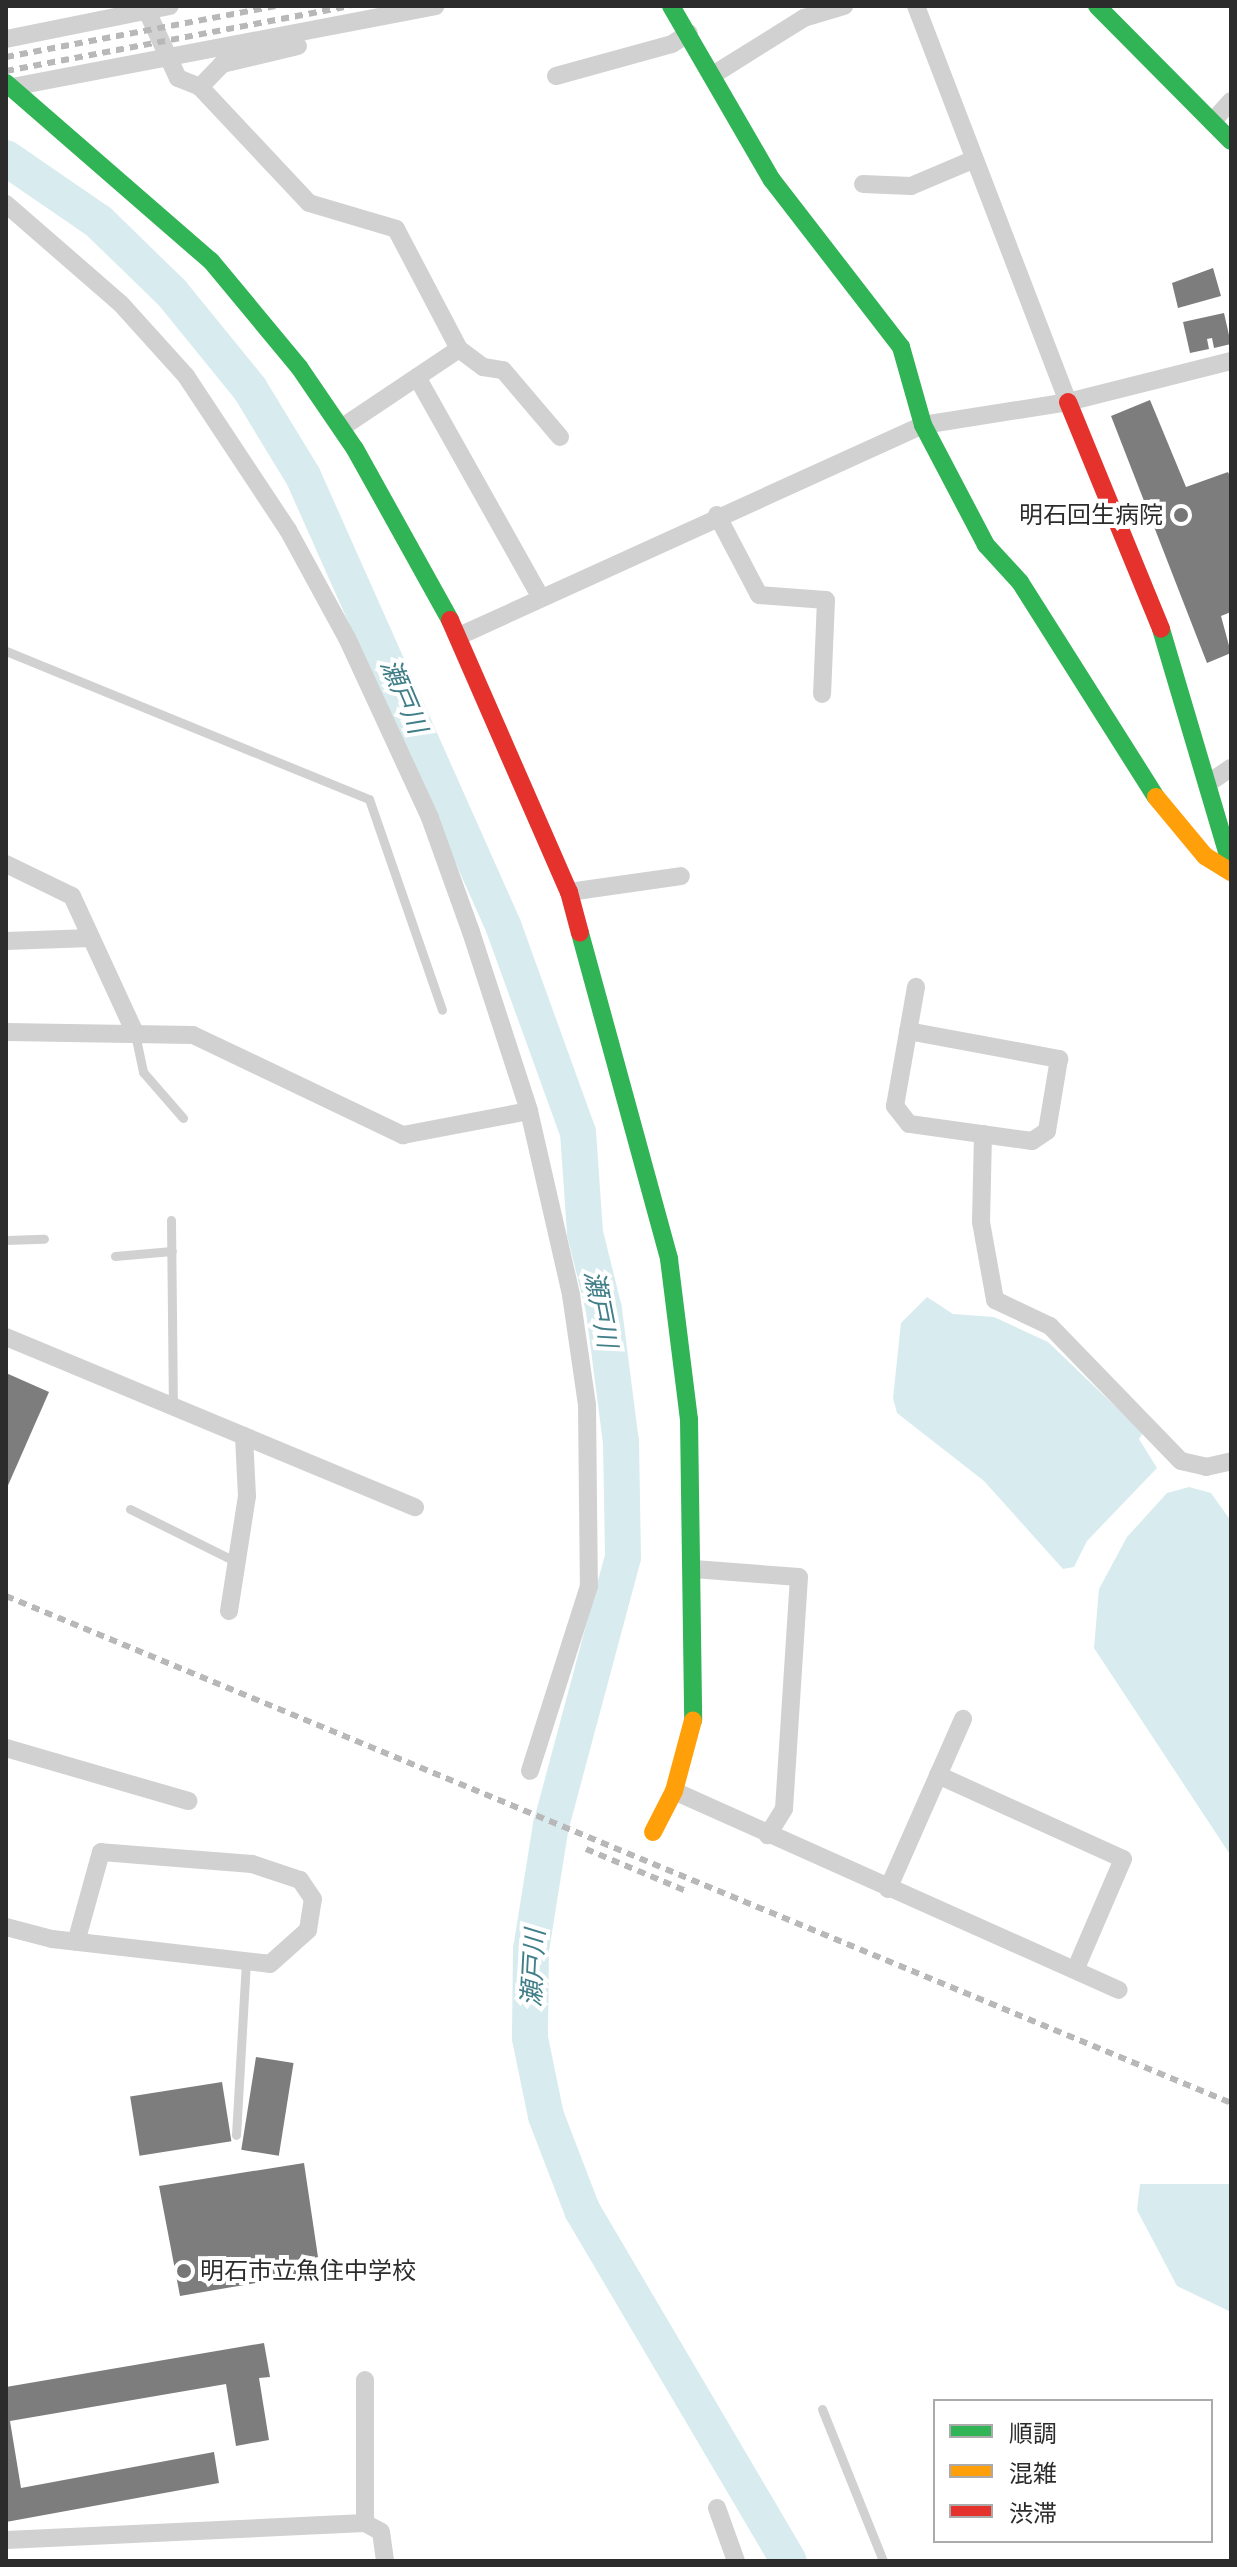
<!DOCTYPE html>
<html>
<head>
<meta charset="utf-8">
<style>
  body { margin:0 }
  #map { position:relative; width:1237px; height:2567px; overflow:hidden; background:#fff; font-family:Mulish,"Noto Sans JP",sans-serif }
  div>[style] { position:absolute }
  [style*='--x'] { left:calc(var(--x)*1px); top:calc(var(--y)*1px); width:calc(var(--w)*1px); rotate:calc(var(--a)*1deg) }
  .water>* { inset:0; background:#d8ecef }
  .river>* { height:36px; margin:-18px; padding:0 18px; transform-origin:18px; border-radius:18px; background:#d8ecef }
  .building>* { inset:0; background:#7d7d7d; transform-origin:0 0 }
  .lane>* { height:9px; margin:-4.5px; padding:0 4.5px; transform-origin:4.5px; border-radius:4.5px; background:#d1d1d1 }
  .street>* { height:18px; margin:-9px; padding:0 9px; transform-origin:9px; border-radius:9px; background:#d1d1d1 }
  .fast>* { height:18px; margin:-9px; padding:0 9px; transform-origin:9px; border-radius:9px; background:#30b455 }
  .slow>* { height:18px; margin:-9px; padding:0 9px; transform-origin:9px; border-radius:9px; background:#ff9f0a }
  .jam>* { height:18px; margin:-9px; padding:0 9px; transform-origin:9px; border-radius:9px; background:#e5322d }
  .rail>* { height:6px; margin-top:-3px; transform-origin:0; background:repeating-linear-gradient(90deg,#b8b8b8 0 8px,transparent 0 14px) }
  .dots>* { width:22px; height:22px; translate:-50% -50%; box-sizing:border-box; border:4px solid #fff; border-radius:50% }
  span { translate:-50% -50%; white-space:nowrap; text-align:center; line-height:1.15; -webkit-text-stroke:8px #fff; paint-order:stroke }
  .poi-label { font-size:24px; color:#2c2c2c }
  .right { translate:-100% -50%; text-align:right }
  .left { translate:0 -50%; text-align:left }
  .water-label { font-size:26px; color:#407e88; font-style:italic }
  .frame { position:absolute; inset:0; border:8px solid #2c2c2c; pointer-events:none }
  .legend { position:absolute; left:933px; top:2399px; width:280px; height:144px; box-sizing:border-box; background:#fff; border:2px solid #ababab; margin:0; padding:10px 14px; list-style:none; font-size:24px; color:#2c2c2c }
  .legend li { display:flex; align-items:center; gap:16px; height:40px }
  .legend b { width:40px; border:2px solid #ababab }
</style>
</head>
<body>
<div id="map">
  <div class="water">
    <div style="clip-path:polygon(927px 1297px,953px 1314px,994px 1317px,1048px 1342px,1143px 1433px,1139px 1439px,1157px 1468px,1087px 1541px,1074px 1567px,1063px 1569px,984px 1481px,897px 1413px,893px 1398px,901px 1323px)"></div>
    <div style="clip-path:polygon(1189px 1487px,1211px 1493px,1231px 1521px,1231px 1856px,1094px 1648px,1099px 1589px,1127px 1537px,1167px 1493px)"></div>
    <div style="clip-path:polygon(1140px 2184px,1231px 2184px,1231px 2312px,1177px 2286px,1137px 2210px)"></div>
  </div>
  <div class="river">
    <div style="--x:6;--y:158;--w:113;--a:34.5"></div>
    <div style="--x:99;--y:222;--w:102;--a:44.2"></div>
    <div style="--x:172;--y:293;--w:124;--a:50.9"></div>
    <div style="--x:250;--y:389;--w:102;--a:58.7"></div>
    <div style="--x:303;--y:476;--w:495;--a:66"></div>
    <div style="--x:504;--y:928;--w:217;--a:70.1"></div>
    <div style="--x:578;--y:1132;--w:101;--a:86"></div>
    <div style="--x:585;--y:1233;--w:79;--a:76.1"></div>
    <div style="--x:604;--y:1310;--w:133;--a:82.7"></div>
    <div style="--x:621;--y:1442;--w:115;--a:89"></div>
    <div style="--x:623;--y:1557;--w:278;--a:105"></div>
    <div style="--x:551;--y:1825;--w:127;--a:99.1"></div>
    <div style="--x:531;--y:1950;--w:88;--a:90.7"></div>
    <div style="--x:530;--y:2038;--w:80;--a:78.4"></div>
    <div style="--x:546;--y:2116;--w:101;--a:69"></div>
    <div style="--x:582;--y:2210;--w:407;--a:59.5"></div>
  </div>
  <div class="building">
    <div style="clip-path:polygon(1213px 268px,1221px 296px,1178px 308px,1172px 283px)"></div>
    <div style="clip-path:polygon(1224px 313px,1231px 344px,1214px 348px,1212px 338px,1207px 339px,1209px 349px,1190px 353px,1183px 322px)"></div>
    <div style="clip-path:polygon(1150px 400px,1186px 487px,1228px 472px,1231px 479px,1231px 612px,1221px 616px,1231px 653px,1207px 663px,1111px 416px)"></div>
    <div style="clip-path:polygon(6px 1373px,49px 1392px,6px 1490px)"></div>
    <div style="left:256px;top:2057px;width:38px;height:94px;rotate:9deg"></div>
    <div style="left:222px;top:2082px;width:60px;height:93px;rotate:81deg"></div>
    <div style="clip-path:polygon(304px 2163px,318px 2257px,301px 2261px,302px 2275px,180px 2296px,159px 2186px)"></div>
    <div style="clip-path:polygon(264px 2343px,270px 2377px,259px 2378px,269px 2440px,236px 2446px,226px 2384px,10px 2421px,21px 2488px,214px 2452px,219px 2483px,6px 2522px,6px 2387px)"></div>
  </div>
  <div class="lane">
    <div style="--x:6;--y:651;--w:392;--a:22.2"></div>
    <div style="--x:369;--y:799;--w:223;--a:70.9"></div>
    <div style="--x:135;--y:1034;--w:39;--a:78"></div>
    <div style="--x:143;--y:1072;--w:61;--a:49"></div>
    <div style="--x:171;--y:1220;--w:186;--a:89.4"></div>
    <div style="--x:6;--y:1240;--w:38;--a:-2"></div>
    <div style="--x:115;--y:1256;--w:57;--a:-5"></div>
    <div style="--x:130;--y:1509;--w:119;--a:26.4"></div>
    <div style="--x:236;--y:2135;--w:174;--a:-86.7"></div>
    <div style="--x:822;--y:2409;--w:164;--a:68.1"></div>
  </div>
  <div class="street">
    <div style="--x:135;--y:6;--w:13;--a:23"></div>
    <div style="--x:147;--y:11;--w:74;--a:65.2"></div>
    <div style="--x:178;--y:78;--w:24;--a:22"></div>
    <div style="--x:200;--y:87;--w:159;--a:46.8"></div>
    <div style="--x:309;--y:203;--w:91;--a:16.6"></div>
    <div style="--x:396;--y:229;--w:136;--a:62.3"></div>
    <div style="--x:459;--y:349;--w:142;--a:146.2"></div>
    <div style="--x:916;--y:6;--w:424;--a:69"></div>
    <div style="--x:6;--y:39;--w:167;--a:-11.4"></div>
    <div style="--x:716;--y:73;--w:104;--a:-32"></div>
    <div style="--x:804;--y:18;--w:42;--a:-16.7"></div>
    <div style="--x:556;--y:76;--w:120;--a:-15.4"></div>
    <div style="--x:672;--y:44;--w:20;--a:-33"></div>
    <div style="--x:12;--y:87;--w:431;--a:-10.8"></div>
    <div style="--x:200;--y:87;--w:32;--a:-46"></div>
    <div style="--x:222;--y:64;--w:78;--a:-13.3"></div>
    <div style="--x:1212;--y:122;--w:28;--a:-48"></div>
    <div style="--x:863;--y:184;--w:48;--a:2.4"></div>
    <div style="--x:911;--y:186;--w:69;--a:-22.9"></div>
    <div style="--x:6;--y:204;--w:152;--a:41"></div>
    <div style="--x:121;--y:304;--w:97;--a:47.9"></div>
    <div style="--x:186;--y:376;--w:185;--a:56.5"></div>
    <div style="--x:288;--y:530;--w:123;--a:61.4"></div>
    <div style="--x:347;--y:638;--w:198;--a:65.2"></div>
    <div style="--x:430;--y:818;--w:121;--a:70.2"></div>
    <div style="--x:471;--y:932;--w:188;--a:72"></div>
    <div style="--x:529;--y:1111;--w:189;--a:77.1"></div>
    <div style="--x:571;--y:1295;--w:111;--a:81.7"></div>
    <div style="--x:587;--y:1405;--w:181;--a:89.4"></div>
    <div style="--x:589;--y:1586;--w:194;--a:107.7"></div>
    <div style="--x:459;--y:349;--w:30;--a:37"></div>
    <div style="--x:483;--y:367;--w:20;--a:9"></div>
    <div style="--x:503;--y:370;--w:88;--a:49.6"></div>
    <div style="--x:417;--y:377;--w:253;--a:60.7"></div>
    <div style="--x:717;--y:515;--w:90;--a:62.3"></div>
    <div style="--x:759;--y:595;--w:67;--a:4.3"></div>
    <div style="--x:826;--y:600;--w:94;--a:92.4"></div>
    <div style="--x:459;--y:636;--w:510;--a:-24.45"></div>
    <div style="--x:923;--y:425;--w:147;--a:-9"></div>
    <div style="--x:1068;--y:402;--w:168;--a:-14.1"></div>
    <div style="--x:1207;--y:784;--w:29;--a:-34"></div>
    <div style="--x:6;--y:864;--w:73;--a:25.9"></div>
    <div style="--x:72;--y:896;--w:149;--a:65.3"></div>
    <div style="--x:569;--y:892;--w:113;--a:-8.1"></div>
    <div style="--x:6;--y:941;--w:85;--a:-2"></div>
    <div style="--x:908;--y:1031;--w:154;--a:10.5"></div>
    <div style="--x:1059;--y:1059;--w:73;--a:99.5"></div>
    <div style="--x:1047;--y:1131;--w:18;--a:146"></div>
    <div style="--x:1032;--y:1141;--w:124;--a:-172.1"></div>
    <div style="--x:909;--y:1124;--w:23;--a:-128"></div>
    <div style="--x:895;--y:1106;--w:121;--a:-80"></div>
    <div style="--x:6;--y:1032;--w:187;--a:0.9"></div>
    <div style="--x:193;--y:1035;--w:233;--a:25.5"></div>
    <div style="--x:403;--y:1135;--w:128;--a:-10.8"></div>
    <div style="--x:983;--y:1134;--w:88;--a:91.3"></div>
    <div style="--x:981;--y:1222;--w:79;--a:79.8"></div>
    <div style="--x:995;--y:1300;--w:61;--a:25.3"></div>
    <div style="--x:1050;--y:1326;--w:188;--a:45.9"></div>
    <div style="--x:1181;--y:1461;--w:26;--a:13"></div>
    <div style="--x:1206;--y:1467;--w:26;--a:-13"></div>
    <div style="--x:6;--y:1337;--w:443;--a:22.6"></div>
    <div style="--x:694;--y:1569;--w:105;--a:4.4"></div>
    <div style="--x:799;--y:1577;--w:232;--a:93.7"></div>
    <div style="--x:784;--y:1809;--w:31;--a:122"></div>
    <div style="--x:229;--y:1611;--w:116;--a:-81.1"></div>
    <div style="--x:247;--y:1496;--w:60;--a:-92.9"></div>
    <div style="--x:6;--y:1748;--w:190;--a:16.2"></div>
    <div style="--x:938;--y:1775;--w:203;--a:24.4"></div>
    <div style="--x:1123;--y:1859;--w:119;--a:113.3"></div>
    <div style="--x:674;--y:1791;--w:487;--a:24.1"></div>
    <div style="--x:888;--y:1889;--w:186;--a:-66.2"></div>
    <div style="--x:6;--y:1927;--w:48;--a:14.6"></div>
    <div style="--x:52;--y:1939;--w:219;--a:6.5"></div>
    <div style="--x:270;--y:1964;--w:51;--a:-41.8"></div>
    <div style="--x:308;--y:1930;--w:31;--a:-81"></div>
    <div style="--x:313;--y:1899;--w:23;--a:-124"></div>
    <div style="--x:300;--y:1880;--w:51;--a:-161.6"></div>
    <div style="--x:252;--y:1864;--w:151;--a:-175.5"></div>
    <div style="--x:101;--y:1852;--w:93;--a:105.5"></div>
    <div style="--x:717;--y:2508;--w:56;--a:70.3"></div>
    <div style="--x:365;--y:2523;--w:143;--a:-90"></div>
    <div style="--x:6;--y:2540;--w:359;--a:-2.7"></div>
    <div style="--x:365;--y:2523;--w:18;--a:29"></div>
    <div style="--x:381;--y:2532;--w:29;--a:82"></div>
  </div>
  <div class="fast">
    <div style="--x:671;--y:6;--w:201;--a:59.9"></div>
    <div style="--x:772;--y:180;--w:211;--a:52.3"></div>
    <div style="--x:901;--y:347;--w:81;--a:74.2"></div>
    <div style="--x:923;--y:425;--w:136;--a:62.3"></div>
    <div style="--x:986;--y:545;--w:50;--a:47.4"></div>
    <div style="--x:1020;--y:582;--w:254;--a:57.7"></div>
    <div style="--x:1097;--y:6;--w:190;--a:45.2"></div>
    <div style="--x:6;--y:83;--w:271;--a:41"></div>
    <div style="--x:211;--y:261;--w:138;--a:50.3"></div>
    <div style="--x:299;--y:367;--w:99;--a:55.7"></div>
    <div style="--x:355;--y:449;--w:196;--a:60.9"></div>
    <div style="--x:1161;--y:629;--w:246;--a:73.5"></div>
    <div style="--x:580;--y:933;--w:338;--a:74.7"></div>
    <div style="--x:669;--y:1259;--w:161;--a:82.9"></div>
    <div style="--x:689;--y:1419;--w:301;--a:89.2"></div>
  </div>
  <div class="slow">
    <div style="--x:1156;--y:797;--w:77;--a:50.3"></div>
    <div style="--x:1205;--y:856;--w:31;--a:32"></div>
    <div style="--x:653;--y:1832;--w:46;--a:-62.9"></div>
    <div style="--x:674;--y:1791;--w:73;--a:-75"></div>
  </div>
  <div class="jam">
    <div style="--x:1068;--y:402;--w:245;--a:67.7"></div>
    <div style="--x:450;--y:620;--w:297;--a:66.4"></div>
    <div style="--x:569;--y:892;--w:42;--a:75"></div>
  </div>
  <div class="rail">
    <div style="--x:6;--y:57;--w:274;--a:-10.7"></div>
    <div style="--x:6;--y:71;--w:350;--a:-10.7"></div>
    <div style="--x:6;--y:1596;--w:1326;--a:22.48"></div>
    <div style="--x:586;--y:1849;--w:108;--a:22.8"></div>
  </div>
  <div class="dots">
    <div style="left:1181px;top:515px;background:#767676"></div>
    <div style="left:184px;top:2271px;background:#767676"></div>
  </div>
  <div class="poi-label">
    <span class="right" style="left:1163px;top:515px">明石回生病院</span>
    <span class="left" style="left:200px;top:2271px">明石市立魚住中学校</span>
  </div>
  <div class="water-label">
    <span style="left:404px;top:696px;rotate:67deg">瀬戸川</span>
    <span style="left:601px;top:1309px;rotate:79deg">瀬戸川</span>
    <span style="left:533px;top:1968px;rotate:-87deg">瀬戸川</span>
  </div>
  <div class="frame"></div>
  <ul class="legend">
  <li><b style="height:10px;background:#30b455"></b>順調</li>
  <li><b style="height:10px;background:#ff9f0a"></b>混雑</li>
  <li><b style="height:10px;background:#e5322d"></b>渋滞</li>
  </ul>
</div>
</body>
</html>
